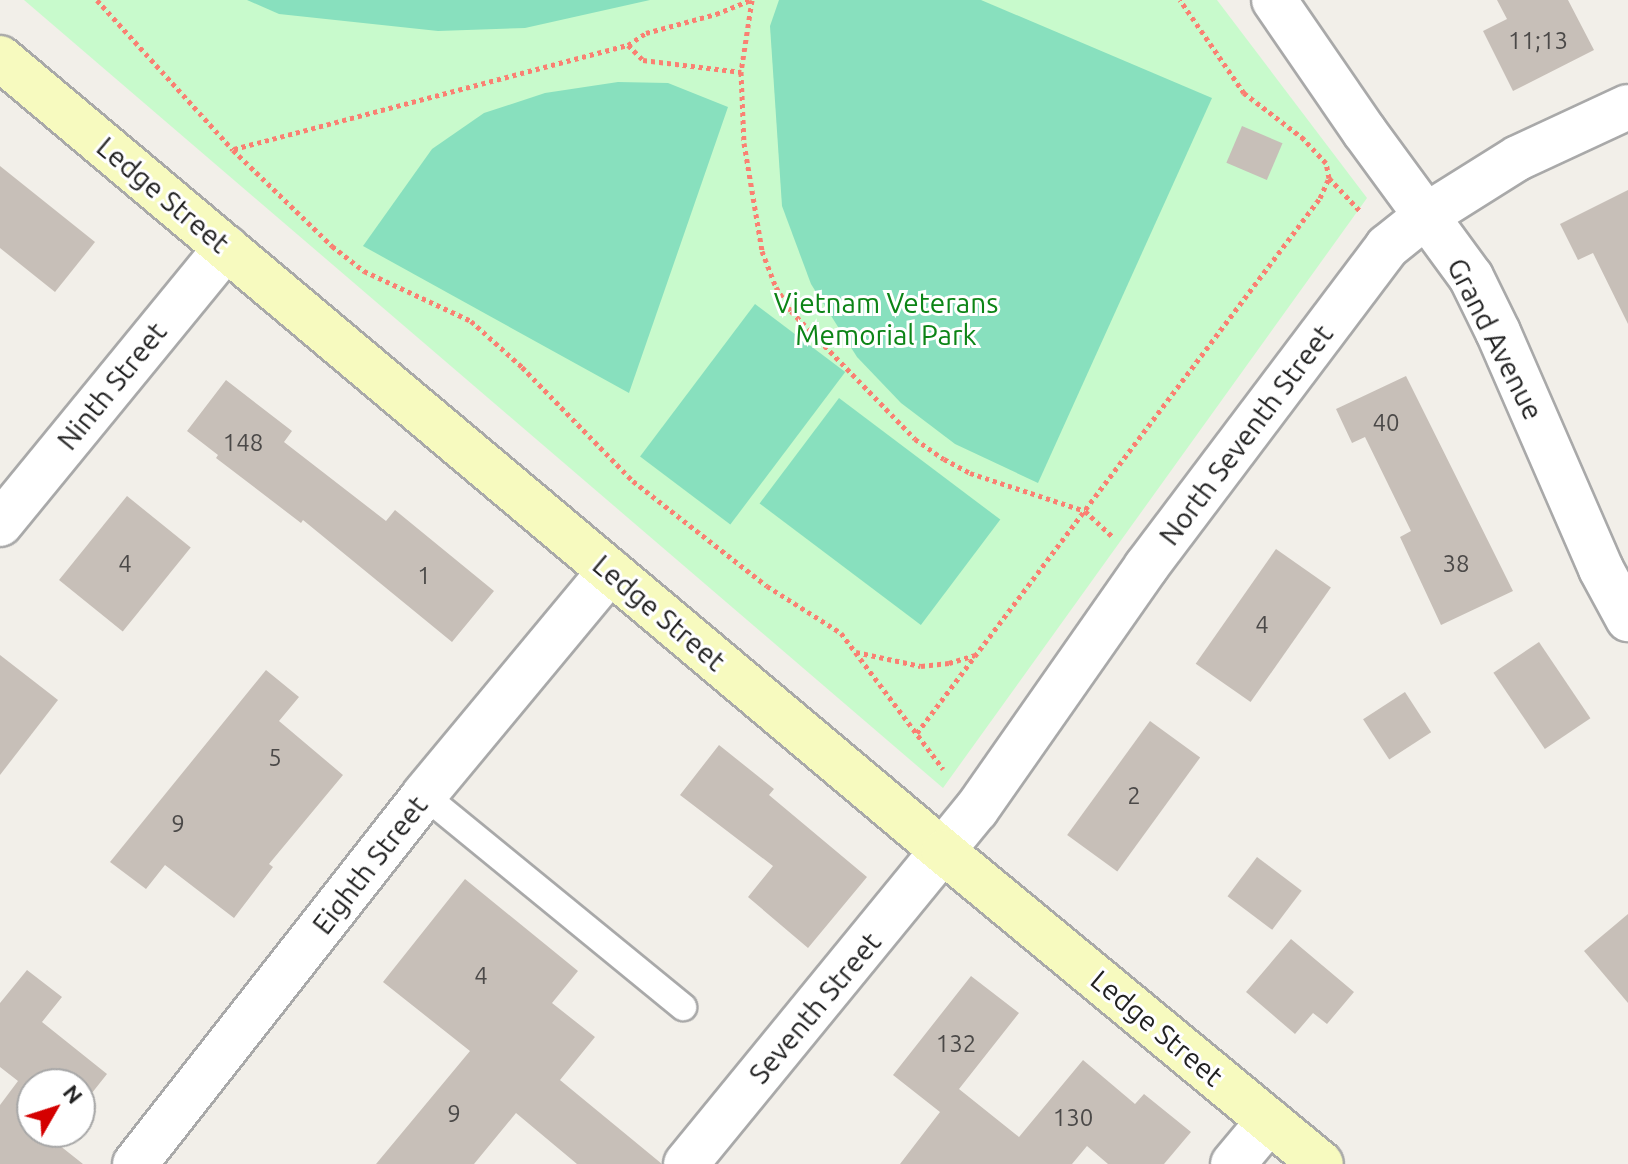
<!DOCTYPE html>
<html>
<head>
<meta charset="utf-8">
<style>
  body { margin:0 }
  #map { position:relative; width:1628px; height:1164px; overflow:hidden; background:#f2efe9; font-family:Ubuntu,sans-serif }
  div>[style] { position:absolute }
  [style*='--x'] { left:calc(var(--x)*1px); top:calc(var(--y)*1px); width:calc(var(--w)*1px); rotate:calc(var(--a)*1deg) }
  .park>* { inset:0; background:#c8facc }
  .pitch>* { inset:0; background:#88e0be; transform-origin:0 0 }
  .building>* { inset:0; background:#c7bfb8; transform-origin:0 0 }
  .path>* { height:5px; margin-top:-2.5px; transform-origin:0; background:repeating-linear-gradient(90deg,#fa8072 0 4px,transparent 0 8px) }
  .roads { filter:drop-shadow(2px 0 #a9a9a9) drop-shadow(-2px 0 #a9a9a9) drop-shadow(0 2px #a9a9a9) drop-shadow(0 -2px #a9a9a9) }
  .lane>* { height:26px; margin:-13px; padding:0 13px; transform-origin:13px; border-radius:13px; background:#fff }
  .street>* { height:44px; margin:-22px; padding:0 22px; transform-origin:22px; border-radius:22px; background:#fff }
  .secondary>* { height:44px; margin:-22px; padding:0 22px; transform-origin:22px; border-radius:22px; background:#f7fabf }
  span { translate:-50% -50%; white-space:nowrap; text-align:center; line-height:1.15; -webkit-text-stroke:6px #fff; paint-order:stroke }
  .number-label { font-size:24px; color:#4b4948 }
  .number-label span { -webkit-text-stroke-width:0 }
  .street-label { font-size:28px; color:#222 }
  .park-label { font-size:28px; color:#0c8416 }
  .north { position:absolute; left:16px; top:1068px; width:80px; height:80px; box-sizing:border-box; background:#fff; border:2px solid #a7a7a7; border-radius:50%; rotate:51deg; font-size:22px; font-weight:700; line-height:32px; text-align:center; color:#222 }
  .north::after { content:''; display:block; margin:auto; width:28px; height:36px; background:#d40000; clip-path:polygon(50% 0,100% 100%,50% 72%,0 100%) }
</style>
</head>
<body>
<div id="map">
  <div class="park">
    <div style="clip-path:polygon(24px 0,1217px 0,1367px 198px,943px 788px)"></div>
  </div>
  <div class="pitch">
    <div style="clip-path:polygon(247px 0,650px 0,525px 28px,438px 31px,279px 14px)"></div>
    <div style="clip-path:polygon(779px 0,981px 0,1212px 98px,1038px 483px,955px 444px,901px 403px,857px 357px,811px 284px,782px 206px,770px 26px)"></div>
    <div style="clip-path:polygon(618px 82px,668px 83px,728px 107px,629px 393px,363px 246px,432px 149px,484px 113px,545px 93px)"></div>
    <div style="left:755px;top:304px;width:113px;height:191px;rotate:37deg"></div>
    <div style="left:839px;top:398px;width:202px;height:132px;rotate:37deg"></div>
  </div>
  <div class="building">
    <div style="clip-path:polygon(1497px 0,1568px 0,1594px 50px,1513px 91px,1483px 31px,1507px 19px)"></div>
    <div style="left:1242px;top:126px;width:44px;height:40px;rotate:23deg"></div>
    <div style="clip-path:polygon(0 166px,95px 242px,55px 292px,0 248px)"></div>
    <div style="clip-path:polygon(1628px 190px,1628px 324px,1593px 253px,1578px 260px,1560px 224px)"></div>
    <div style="clip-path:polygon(1406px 376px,1513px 591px,1441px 625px,1400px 537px,1411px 531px,1365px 437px,1352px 443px,1336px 409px)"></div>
    <div style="clip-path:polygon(226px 380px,292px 431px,284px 442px,386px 521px,395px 510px,494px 591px,452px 642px,303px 520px,301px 523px,216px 458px,218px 455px,187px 431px)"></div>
    <div style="left:127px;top:496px;width:82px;height:108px;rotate:39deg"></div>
    <div style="left:1276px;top:549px;width:67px;height:140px;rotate:35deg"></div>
    <div style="left:1539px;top:642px;width:92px;height:55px;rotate:56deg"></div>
    <div style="clip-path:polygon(0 655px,58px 700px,0 775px)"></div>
    <div style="clip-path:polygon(266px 670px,299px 697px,279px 721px,343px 775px,269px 864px,273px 867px,234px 918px,165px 865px,146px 889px,110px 862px)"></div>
    <div style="left:1405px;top:692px;width:48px;height:50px;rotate:57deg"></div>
    <div style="left:1150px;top:721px;width:62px;height:141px;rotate:36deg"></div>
    <div style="clip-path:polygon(719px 745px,774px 789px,769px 795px,867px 877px,808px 948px,748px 897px,773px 866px,680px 795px)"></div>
    <div style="left:1257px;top:857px;width:56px;height:49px;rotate:37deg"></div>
    <div style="clip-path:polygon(465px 879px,578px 971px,552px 1003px,595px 1037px,560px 1080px,662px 1164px,577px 1164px,516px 1113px,474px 1164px,376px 1164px,470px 1051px,383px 982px)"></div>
    <div style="clip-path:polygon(1628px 914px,1628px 1003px,1584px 951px)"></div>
    <div style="clip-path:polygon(1291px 939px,1354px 992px,1327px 1024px,1313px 1013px,1295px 1034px,1246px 992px)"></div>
    <div style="clip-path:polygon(27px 970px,62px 997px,42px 1022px,107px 1074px,80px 1108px,80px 1084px,32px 1084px,32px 1132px,61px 1132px,54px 1141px,83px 1164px,0 1164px,0 1105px,18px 1081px,0 1067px,0 1003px)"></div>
    <div style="clip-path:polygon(971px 976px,1019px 1013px,959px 1089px,1019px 1137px,1083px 1060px,1135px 1104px,1144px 1094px,1191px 1132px,1164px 1164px,1108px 1164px,1087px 1146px,1072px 1164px,900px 1164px,940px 1112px,893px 1075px)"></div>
  </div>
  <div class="path">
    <div style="--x:97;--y:0;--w:202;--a:47.8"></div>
    <div style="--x:233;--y:150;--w:138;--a:44.1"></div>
    <div style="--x:332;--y:246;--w:41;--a:38"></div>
    <div style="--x:364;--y:271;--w:118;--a:25"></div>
    <div style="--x:471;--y:321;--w:69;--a:42"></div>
    <div style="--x:522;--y:367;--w:159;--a:45.8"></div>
    <div style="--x:633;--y:481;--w:170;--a:38.1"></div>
    <div style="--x:767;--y:586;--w:88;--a:32.4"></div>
    <div style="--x:841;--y:633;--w:170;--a:53.1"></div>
    <div style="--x:752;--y:0;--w:73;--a:98.7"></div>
    <div style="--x:741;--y:72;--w:71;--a:87.6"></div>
    <div style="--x:744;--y:143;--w:109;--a:80.5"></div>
    <div style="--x:762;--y:251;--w:39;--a:69"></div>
    <div style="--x:776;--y:287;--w:28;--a:58"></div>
    <div style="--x:791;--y:311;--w:178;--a:45.9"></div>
    <div style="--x:915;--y:439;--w:35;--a:35"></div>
    <div style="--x:944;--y:459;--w:30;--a:28"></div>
    <div style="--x:970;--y:473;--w:121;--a:18.3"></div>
    <div style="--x:1085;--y:511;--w:38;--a:43"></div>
    <div style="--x:628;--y:45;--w:21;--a:45"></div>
    <div style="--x:643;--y:60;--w:99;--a:7"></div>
    <div style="--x:234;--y:149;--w:407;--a:-14.8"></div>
    <div style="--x:628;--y:45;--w:22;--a:-34"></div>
    <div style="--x:646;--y:33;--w:73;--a:-15.2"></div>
    <div style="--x:716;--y:14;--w:37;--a:-22"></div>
    <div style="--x:1329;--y:178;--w:47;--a:46.7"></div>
    <div style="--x:856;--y:652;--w:66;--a:12.2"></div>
    <div style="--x:921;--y:666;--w:28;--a:-6"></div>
    <div style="--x:949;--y:663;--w:27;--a:-17"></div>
    <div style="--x:917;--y:733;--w:670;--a:-53.01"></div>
    <div style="--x:1320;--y:198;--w:22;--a:-66"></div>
    <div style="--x:1329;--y:178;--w:15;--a:-101"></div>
    <div style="--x:1326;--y:163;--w:33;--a:-133"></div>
    <div style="--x:1304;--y:139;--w:76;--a:-142.5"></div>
    <div style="--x:1244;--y:93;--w:113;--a:-124.5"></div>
  </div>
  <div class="roads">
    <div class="lane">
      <div style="--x:424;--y:795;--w:335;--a:39.3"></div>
    </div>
    <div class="street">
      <div style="--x:1274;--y:0;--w:159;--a:55.5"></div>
      <div style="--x:1364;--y:131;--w:181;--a:53.8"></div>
      <div style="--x:1471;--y:277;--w:61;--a:63.9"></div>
      <div style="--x:1498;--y:332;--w:258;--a:66.5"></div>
      <div style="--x:1601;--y:569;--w:57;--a:61.6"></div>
      <div style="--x:0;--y:524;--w:357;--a:-50.7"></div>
      <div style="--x:135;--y:1164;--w:469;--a:-51.9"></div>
      <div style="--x:424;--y:795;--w:291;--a:-50.3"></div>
      <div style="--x:686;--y:1164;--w:458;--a:-50.7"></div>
      <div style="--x:976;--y:810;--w:297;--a:-55"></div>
      <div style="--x:1146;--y:567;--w:401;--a:-53"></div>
      <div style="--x:1387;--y:247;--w:51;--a:-38.7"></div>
      <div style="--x:1427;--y:215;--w:107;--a:-32.1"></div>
      <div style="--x:1518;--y:158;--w:121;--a:-24.9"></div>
      <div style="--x:1233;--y:1164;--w:56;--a:-50.1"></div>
    </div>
    <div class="secondary">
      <div style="--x:0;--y:58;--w:1234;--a:40.07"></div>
      <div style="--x:944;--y:852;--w:489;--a:39.6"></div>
    </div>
  </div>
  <div class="number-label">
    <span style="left:1538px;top:41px">11;13</span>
    <span style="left:1386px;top:423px">40</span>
    <span style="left:243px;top:443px">148</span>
    <span style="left:125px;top:564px">4</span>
    <span style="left:1456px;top:564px">38</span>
    <span style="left:424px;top:576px">1</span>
    <span style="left:1262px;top:625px">4</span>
    <span style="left:275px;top:758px">5</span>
    <span style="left:1134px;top:796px">2</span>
    <span style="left:178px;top:824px">9</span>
    <span style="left:481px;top:976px">4</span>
    <span style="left:956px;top:1044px">132</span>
    <span style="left:454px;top:1114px">9</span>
    <span style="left:1073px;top:1118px">130</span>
  </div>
  <div class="street-label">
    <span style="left:163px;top:195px;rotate:40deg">Ledge Street</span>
    <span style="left:1495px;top:339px;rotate:63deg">Grand Avenue</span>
    <span style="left:112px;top:386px;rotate:-51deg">Ninth Street</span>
    <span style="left:1246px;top:435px;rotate:-53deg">North Seventh Street</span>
    <span style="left:659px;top:613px;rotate:40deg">Ledge Street</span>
    <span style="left:370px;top:865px;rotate:-52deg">Eighth Street</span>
    <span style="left:815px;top:1008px;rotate:-50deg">Seventh Street</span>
    <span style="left:1157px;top:1028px;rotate:40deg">Ledge Street</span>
  </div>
  <div class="park-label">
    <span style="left:886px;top:319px">Vietnam Veterans<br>Memorial Park</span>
  </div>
  <div class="north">N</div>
</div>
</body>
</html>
